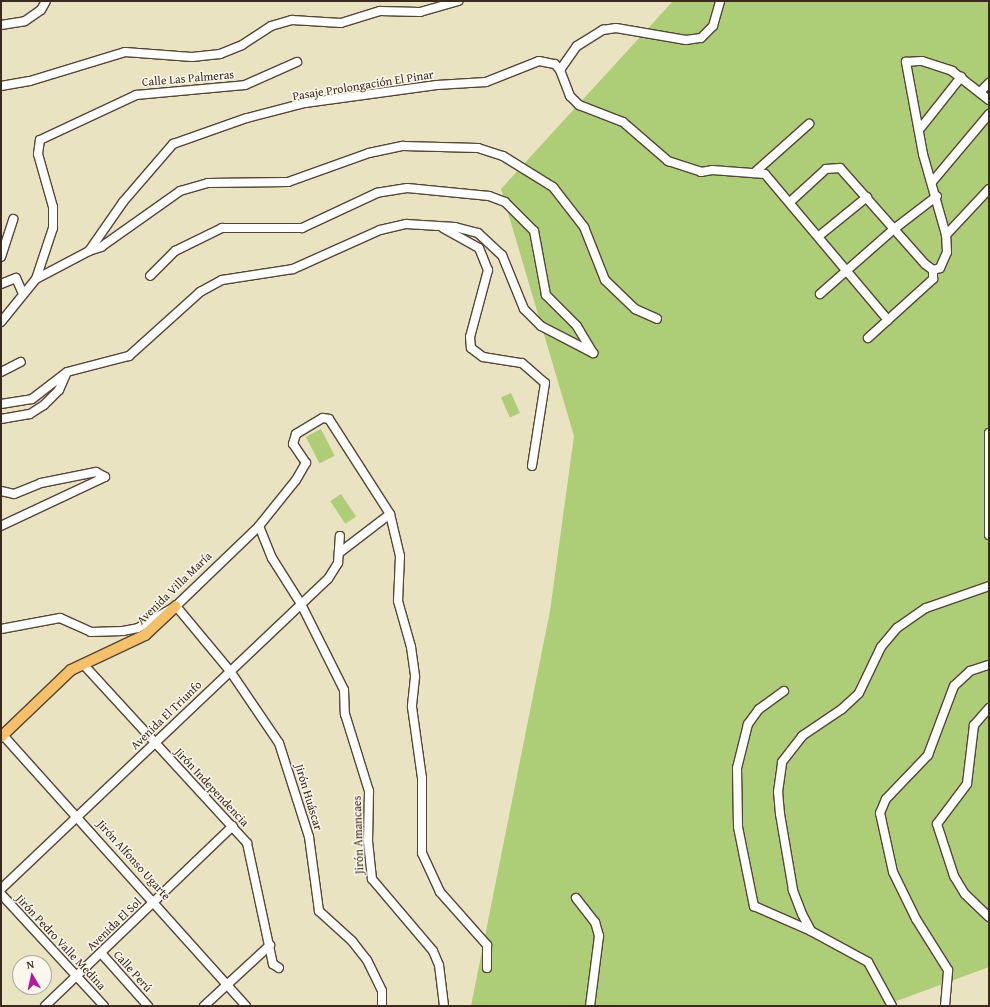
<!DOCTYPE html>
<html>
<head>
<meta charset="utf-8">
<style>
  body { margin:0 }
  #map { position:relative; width:990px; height:1007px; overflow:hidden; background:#e9e3c2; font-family:"Gentium Book Plus",serif }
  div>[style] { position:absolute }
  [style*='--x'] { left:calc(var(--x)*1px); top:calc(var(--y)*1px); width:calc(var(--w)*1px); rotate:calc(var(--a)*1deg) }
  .green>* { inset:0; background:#adce77; transform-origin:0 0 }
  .roads { filter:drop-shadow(1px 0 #554637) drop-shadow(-1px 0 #554637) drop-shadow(0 1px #554637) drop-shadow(0 -1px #554637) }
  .minor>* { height:8px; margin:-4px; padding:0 4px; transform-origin:4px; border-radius:4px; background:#fff }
  .major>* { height:10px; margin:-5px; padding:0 5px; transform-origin:5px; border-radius:5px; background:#f4c16a }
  span { translate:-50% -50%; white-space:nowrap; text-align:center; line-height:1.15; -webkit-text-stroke:3px #fbf7ec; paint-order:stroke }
  .street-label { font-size:12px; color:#3b2a1e }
  .frame { position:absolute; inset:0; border:2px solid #3b2a1e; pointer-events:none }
  .north { position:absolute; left:12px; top:955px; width:40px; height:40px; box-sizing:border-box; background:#fbf7ec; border:1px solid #aea59a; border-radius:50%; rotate:351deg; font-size:11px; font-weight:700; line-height:16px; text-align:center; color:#3b2a1e }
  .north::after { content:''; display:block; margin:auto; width:14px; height:18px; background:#b5179e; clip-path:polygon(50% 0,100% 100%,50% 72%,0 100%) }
</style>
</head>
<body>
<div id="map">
  <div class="green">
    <div style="clip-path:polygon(673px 1px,989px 1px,989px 967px,883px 1006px,471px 1006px,550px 611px,574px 436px,501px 189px)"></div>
    <div style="left:511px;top:393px;width:22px;height:11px;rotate:66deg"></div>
    <div style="left:321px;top:429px;width:30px;height:17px;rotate:63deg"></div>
    <div style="left:341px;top:494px;width:27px;height:13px;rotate:56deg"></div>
  </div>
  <div class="roads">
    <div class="minor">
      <div style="--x:1;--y:25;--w:24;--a:-9"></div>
      <div style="--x:25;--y:21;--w:19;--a:-35"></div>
      <div style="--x:41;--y:10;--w:10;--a:-61"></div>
      <div style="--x:560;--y:70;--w:29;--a:-55"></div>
      <div style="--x:577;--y:46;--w:31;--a:-32"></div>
      <div style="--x:603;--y:30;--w:13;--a:-9"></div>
      <div style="--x:616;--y:28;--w:71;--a:9.7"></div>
      <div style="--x:686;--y:40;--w:15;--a:-8"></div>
      <div style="--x:701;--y:38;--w:17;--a:-45"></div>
      <div style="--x:713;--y:26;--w:26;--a:-74"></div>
      <div style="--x:1;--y:86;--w:29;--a:-10"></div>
      <div style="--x:30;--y:81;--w:99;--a:-17"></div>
      <div style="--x:125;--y:52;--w:67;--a:4.3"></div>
      <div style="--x:192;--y:57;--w:28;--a:-6"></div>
      <div style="--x:220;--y:54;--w:24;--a:-22"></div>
      <div style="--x:242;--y:45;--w:35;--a:-33"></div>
      <div style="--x:271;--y:26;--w:22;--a:-16"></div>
      <div style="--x:292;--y:20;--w:49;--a:3.5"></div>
      <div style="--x:341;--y:23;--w:41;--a:-17.1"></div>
      <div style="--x:380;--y:11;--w:40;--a:1.4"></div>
      <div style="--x:420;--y:12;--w:40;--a:-16"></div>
      <div style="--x:980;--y:92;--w:13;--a:-45"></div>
      <div style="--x:919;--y:130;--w:68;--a:-51.6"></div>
      <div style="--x:754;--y:173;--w:74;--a:-41.7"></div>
      <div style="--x:932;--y:182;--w:89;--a:-50"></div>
      <div style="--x:790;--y:202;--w:49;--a:-42.5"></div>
      <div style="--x:826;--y:169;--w:14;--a:-4"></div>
      <div style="--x:840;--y:168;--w:128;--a:48.5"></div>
      <div style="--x:925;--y:264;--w:10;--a:37"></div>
      <div style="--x:933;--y:270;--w:7;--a:-16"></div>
      <div style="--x:940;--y:268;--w:17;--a:-66"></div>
      <div style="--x:947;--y:252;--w:17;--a:-93"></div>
      <div style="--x:946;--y:235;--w:84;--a:-105.9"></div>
      <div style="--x:923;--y:154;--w:94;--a:-100.5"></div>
      <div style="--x:906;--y:62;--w:16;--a:-4"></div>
      <div style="--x:922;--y:61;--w:32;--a:18"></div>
      <div style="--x:952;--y:71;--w:47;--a:38.1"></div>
      <div style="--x:443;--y:228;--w:41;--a:29.1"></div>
      <div style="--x:479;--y:248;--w:24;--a:68"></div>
      <div style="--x:488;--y:270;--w:69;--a:105"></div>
      <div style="--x:470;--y:337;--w:11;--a:85"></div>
      <div style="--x:471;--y:348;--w:15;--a:37"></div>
      <div style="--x:483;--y:357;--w:39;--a:9"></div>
      <div style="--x:522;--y:363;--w:30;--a:41"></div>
      <div style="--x:545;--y:383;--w:84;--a:98.9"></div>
      <div style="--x:946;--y:235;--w:63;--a:-46.9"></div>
      <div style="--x:819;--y:236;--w:62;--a:-39.1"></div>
      <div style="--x:89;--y:251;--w:13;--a:-18"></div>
      <div style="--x:101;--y:247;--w:97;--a:-35.3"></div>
      <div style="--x:180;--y:191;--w:29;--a:-16"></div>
      <div style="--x:208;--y:183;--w:80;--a:-0.7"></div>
      <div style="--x:288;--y:182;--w:86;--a:-19.7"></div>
      <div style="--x:369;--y:153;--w:35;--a:-12"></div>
      <div style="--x:403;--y:146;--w:75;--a:1.5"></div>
      <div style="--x:478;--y:148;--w:26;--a:18"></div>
      <div style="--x:503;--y:156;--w:59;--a:31.8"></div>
      <div style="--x:553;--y:187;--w:51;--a:52.2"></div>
      <div style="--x:584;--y:227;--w:57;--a:68.4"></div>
      <div style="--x:605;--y:280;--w:42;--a:44"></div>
      <div style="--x:635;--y:309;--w:24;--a:24"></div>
      <div style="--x:1;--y:257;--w:40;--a:-72"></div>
      <div style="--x:36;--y:279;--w:54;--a:-71.6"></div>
      <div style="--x:53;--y:228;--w:21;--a:-90"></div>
      <div style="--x:53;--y:207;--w:55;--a:-105.8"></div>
      <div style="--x:38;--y:154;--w:14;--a:-82"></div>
      <div style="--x:40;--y:140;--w:106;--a:-25.1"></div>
      <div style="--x:136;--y:95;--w:109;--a:-5.2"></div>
      <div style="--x:245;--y:85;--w:57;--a:-23.9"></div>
      <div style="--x:1;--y:284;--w:16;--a:-22"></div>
      <div style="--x:16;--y:278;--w:17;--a:66"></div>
      <div style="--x:820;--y:294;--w:98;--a:-41.3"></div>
      <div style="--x:894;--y:229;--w:54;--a:-37.5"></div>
      <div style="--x:1;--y:322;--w:55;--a:-50.9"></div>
      <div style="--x:36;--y:279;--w:60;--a:-27.8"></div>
      <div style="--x:89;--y:251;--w:60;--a:-55.2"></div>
      <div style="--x:123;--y:202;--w:77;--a:-49.2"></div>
      <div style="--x:173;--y:144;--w:78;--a:-19.4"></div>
      <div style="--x:247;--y:118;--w:60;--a:-14.5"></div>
      <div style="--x:305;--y:103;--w:133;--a:-7.8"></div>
      <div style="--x:437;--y:85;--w:49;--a:-3.5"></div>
      <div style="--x:486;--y:82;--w:57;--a:-21.6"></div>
      <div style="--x:539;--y:61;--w:16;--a:11"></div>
      <div style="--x:555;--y:64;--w:8;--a:50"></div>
      <div style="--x:560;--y:70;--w:28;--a:69"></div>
      <div style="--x:570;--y:96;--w:13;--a:45"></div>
      <div style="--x:579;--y:105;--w:47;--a:21.1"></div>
      <div style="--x:623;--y:122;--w:60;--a:40.9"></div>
      <div style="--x:668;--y:161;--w:35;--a:18"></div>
      <div style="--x:701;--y:172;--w:11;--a:-10"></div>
      <div style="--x:712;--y:170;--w:53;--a:4.3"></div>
      <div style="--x:765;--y:174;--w:191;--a:49.9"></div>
      <div style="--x:868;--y:338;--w:88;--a:-42.2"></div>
      <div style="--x:933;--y:279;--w:9;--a:-90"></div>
      <div style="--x:1;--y:372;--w:22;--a:-27"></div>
      <div style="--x:1;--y:404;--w:31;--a:-9"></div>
      <div style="--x:32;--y:399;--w:44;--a:-37.6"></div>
      <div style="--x:67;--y:372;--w:64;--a:-14.5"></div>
      <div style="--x:129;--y:356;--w:96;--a:-42"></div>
      <div style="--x:200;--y:292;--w:25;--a:-29"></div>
      <div style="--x:222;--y:280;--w:72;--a:-8.8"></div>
      <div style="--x:293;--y:269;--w:95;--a:-24.1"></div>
      <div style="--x:380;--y:230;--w:27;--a:-13"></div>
      <div style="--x:406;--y:224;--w:49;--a:3.5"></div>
      <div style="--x:455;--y:227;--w:24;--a:15"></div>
      <div style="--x:478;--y:233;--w:33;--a:43"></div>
      <div style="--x:502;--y:255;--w:58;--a:67.8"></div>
      <div style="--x:524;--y:309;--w:24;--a:45"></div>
      <div style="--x:541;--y:326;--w:59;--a:27.4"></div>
      <div style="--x:593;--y:353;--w:31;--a:-121"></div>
      <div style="--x:577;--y:326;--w:44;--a:-135"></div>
      <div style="--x:546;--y:295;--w:65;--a:-100.6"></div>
      <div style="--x:534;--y:231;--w:41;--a:-135"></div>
      <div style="--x:505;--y:202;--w:17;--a:-159"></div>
      <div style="--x:489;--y:196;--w:82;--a:-174.4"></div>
      <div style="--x:407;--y:188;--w:30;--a:171"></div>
      <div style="--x:377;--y:193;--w:83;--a:155"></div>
      <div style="--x:302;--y:228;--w:80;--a:180"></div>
      <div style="--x:222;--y:228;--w:52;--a:153.9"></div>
      <div style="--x:175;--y:251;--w:35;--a:135"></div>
      <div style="--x:1;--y:419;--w:29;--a:-10"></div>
      <div style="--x:30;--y:414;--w:17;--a:-33"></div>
      <div style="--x:44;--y:405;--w:21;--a:-45"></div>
      <div style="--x:59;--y:390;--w:17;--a:-66"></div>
      <div style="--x:989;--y:433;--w:102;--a:90"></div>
      <div style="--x:1;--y:491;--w:13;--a:13"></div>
      <div style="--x:14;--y:494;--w:29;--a:-22"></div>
      <div style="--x:41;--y:483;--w:56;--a:-11.3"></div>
      <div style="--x:96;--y:472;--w:10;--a:29"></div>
      <div style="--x:105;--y:477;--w:115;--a:154.8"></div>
      <div style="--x:259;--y:526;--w:35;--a:68"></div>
      <div style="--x:272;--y:558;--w:54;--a:57.8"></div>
      <div style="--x:301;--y:604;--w:96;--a:63.4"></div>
      <div style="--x:344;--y:690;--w:24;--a:88"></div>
      <div style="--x:345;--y:714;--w:81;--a:72.7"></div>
      <div style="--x:369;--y:791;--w:50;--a:91.1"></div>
      <div style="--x:368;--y:841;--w:38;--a:84"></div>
      <div style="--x:372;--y:879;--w:94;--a:49.7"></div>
      <div style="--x:433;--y:951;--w:15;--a:67"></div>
      <div style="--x:439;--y:965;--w:41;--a:83"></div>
      <div style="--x:339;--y:553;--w:64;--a:-37.4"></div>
      <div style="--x:176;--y:606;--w:85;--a:50.3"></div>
      <div style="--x:230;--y:671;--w:87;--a:55.8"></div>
      <div style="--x:279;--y:743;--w:99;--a:72.3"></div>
      <div style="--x:309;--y:837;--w:75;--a:82.3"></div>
      <div style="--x:319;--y:911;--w:45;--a:42.3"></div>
      <div style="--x:352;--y:941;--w:24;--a:52"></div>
      <div style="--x:367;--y:960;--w:34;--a:64"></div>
      <div style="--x:382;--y:991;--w:15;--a:90"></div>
      <div style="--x:1;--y:629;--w:60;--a:-10.6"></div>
      <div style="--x:60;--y:618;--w:34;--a:24"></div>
      <div style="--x:91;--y:632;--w:32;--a:-2"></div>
      <div style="--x:123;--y:631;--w:15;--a:-11"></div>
      <div style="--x:138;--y:628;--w:44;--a:-30.1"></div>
      <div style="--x:176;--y:606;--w:115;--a:-43.9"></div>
      <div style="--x:259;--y:526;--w:59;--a:-51.2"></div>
      <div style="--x:296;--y:480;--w:20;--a:-60"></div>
      <div style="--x:306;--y:463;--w:23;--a:-124"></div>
      <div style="--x:293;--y:444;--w:10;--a:-73"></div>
      <div style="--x:296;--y:434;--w:31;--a:-31"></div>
      <div style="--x:323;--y:418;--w:6;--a:9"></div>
      <div style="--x:329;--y:419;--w:113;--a:57.3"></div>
      <div style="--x:390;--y:514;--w:43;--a:76.6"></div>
      <div style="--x:400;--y:556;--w:45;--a:92.5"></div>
      <div style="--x:398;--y:601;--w:48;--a:74.2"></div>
      <div style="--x:411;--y:647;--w:30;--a:82"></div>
      <div style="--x:415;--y:677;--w:30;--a:96"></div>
      <div style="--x:412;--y:707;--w:72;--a:82"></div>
      <div style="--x:422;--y:778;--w:75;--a:90"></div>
      <div style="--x:422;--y:853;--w:43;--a:65.2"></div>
      <div style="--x:440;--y:892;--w:71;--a:48.4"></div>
      <div style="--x:487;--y:945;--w:23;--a:90"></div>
      <div style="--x:83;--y:664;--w:243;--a:47.5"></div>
      <div style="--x:247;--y:843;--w:124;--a:77.9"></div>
      <div style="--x:273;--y:964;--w:7;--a:34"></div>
      <div style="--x:784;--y:691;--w:31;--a:144"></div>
      <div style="--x:759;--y:709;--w:19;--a:126"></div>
      <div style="--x:748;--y:724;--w:45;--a:104"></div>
      <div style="--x:737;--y:768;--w:59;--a:89"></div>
      <div style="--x:738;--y:827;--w:81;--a:78.6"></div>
      <div style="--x:754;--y:906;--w:62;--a:23.7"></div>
      <div style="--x:989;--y:708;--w:23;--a:131"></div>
      <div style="--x:974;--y:725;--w:59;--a:96.8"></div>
      <div style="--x:967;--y:784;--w:50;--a:126.9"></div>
      <div style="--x:937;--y:824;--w:55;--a:71.9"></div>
      <div style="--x:954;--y:876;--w:21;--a:59"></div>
      <div style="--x:965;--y:894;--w:33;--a:44"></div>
      <div style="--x:1;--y:733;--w:367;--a:48.1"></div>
      <div style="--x:1;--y:889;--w:451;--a:-43.5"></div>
      <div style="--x:328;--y:579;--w:19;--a:-58"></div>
      <div style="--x:338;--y:563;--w:27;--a:-86"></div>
      <div style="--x:1;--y:894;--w:152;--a:47.4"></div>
      <div style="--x:576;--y:898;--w:31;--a:52"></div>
      <div style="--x:595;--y:922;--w:15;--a:74"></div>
      <div style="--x:599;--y:936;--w:71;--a:97.3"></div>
      <div style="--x:101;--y:953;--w:71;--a:48.4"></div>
      <div style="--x:45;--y:1006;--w:260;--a:-43.8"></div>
      <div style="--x:204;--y:1006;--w:90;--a:-42.7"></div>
      <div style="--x:892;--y:1006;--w:50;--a:-118.6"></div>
      <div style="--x:868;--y:962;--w:65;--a:-151.5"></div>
      <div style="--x:811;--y:931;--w:19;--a:-118"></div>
      <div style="--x:802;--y:914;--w:26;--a:-111"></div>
      <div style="--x:793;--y:890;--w:77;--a:-99.7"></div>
      <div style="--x:780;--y:814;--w:22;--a:-95"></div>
      <div style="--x:778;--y:792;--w:30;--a:-82"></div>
      <div style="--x:782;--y:762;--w:33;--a:-52"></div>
      <div style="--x:802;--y:736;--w:48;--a:-34"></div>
      <div style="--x:842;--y:709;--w:23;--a:-43"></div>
      <div style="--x:859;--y:693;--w:51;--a:-64.4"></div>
      <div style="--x:881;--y:647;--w:25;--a:-50"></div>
      <div style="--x:897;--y:628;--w:35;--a:-35"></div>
      <div style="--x:926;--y:608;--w:67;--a:-19.2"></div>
      <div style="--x:945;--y:1006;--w:36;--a:-85"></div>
      <div style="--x:948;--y:970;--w:60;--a:-122.1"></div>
      <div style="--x:916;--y:919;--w:52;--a:-116.1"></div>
      <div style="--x:893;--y:872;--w:60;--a:-102.4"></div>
      <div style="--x:880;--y:813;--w:15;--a:-67"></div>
      <div style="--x:886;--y:799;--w:61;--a:-46.3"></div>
      <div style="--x:928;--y:755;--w:74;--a:-69.4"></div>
      <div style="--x:954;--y:686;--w:22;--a:-43"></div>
      <div style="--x:970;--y:671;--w:20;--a:-18"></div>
    </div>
    <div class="major">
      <div style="--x:1;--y:737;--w:97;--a:-43.7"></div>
      <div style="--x:71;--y:670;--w:82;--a:-25.3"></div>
      <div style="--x:145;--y:635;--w:42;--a:-43.1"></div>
    </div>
  </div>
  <div class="street-label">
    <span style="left:188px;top:78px;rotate:-5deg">Calle Las Palmeras</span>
    <span style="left:363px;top:85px;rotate:-9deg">Pasaje Prolongación El Pinar</span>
    <span style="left:174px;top:588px;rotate:-44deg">Avenida Villa María</span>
    <span style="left:166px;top:715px;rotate:-44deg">Avenida El Triunfo</span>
    <span style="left:212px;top:787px;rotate:47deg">Jirón Independencia</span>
    <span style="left:309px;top:797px;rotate:73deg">Jirón Huáscar</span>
    <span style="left:358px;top:835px;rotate:-92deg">Jirón Amancaes</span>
    <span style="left:134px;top:860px;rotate:48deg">Jirón Alfonso Ugarte</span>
    <span style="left:114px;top:924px;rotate:-44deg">Avenida El Sol</span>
    <span style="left:61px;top:942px;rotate:47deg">Jirón Pedro Valle Medina</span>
    <span style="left:133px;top:971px;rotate:48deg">Calle Perú</span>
  </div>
  <div class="frame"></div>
  <div class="north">N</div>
</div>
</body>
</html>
